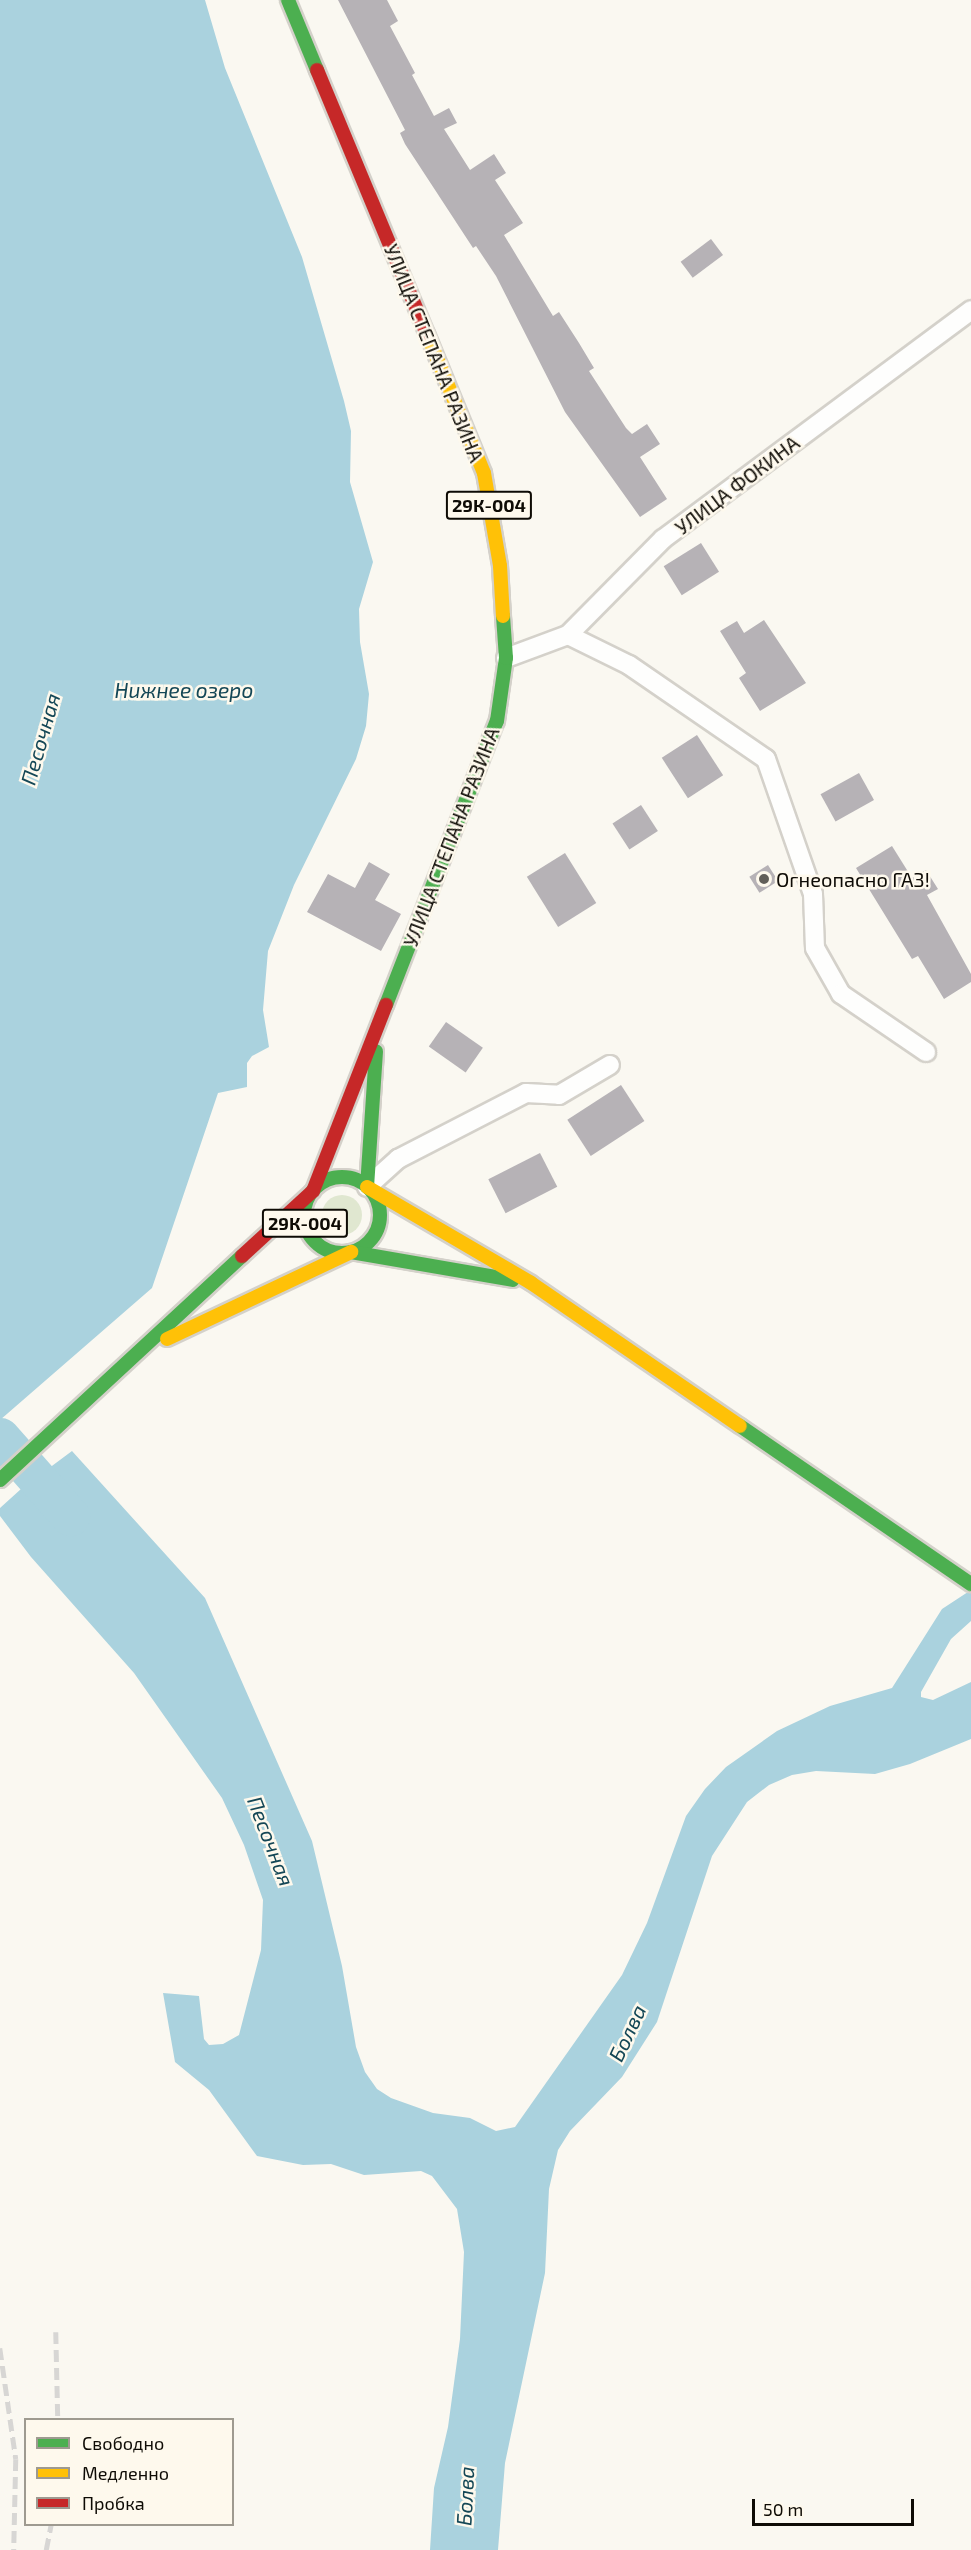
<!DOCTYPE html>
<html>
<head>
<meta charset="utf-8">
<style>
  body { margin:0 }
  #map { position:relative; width:971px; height:2550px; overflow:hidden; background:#faf8f1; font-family:"Exo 2",sans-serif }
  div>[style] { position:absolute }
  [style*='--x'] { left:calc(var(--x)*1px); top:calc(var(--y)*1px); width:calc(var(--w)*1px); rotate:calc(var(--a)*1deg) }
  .green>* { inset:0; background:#e0e7d0 }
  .round { border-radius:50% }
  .water>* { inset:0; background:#aad2de }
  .river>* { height:39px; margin:-19.5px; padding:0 19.5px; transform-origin:19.5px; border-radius:19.5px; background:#aad2de }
  .building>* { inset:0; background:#b6b2b6; transform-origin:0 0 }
  .roads { filter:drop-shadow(2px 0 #d4d1ca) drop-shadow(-2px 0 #d4d1ca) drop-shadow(0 2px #d4d1ca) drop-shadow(0 -2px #d4d1ca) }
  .street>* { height:18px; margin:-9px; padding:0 9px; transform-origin:9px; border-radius:9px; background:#fefefd }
  .fast>* { height:14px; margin:-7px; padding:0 7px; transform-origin:7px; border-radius:7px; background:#4caf50 }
  .fast>.ring { margin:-7px; padding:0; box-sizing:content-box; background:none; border:14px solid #4caf50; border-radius:50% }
  .slow>* { height:14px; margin:-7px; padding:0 7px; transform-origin:7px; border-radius:7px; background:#ffc107 }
  .jam>* { height:14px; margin:-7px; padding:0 7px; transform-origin:7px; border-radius:7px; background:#c62828 }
  .rail>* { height:4.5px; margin-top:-2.25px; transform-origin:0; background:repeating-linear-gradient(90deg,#d7d6d4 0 12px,transparent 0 18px) }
  .dots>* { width:16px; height:16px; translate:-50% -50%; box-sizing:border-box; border:3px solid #fef9ed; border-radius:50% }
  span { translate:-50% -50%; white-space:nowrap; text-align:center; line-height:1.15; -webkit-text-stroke:5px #fef9ed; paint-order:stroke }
  .shield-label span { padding:2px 4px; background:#fef9ed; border:2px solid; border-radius:4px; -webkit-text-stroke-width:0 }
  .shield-label { font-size:18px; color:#0e0b05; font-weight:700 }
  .street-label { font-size:20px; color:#0e0b05 }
  .poi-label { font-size:20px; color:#0e0b05 }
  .left { translate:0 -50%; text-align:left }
  .water-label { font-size:21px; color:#144756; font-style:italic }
  .legend { position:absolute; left:24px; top:2418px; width:210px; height:108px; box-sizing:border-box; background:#fef9ed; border:2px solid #9e9a90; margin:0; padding:8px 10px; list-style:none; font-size:18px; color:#0e0b05 }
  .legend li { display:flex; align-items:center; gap:12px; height:30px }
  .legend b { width:30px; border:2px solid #9e9a90 }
  .scale { position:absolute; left:752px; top:2499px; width:162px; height:27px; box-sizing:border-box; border:3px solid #0e0b05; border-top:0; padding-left:8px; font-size:18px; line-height:21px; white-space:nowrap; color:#0e0b05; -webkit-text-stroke:4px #fef9ed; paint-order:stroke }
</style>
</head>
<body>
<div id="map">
  <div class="green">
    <div class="round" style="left:322px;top:1195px;width:40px;height:40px"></div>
  </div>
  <div class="water">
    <div style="clip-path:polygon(0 0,205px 0,225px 68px,302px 257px,344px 401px,351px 431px,350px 482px,373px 562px,359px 609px,360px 642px,369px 694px,366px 726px,356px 759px,294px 885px,268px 951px,263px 1010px,269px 1047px,252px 1056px,247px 1063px,247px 1087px,218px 1093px,152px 1288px,0 1420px)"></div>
    <div style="clip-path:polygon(72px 1451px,205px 1598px,312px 1841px,342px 1966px,356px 2047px,365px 2072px,377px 2089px,391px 2098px,433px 2113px,470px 2118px,496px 2131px,515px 2127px,622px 1975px,647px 1923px,686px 1816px,705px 1789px,726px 1767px,777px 1731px,830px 1706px,892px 1688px,942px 1609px,971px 1590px,971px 1621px,951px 1639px,921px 1692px,921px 1697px,933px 1700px,971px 1682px,971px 1739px,910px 1764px,875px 1774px,816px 1771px,792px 1775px,769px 1785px,747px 1802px,712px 1856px,657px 2022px,622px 2077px,570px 2131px,558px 2150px,549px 2189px,545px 2273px,505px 2463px,498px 2550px,430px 2550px,434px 2488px,448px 2427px,460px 2339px,464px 2252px,457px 2209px,432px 2176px,421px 2171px,364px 2175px,331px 2164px,303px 2165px,257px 2156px,209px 2090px,175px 2062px,163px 1993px,199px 1996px,204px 2039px,209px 2045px,223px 2044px,239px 2035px,261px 1950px,263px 1900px,244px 1845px,222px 1798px,134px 1673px,31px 1557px,0 1516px,0 1508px,21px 1489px)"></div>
  </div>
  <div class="river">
    <div style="--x:0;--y:1437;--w:106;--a:48.5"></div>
  </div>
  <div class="building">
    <div style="clip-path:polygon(338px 0,387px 0,398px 21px,390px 26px,415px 73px,412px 75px,434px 116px,449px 108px,457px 123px,444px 129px,470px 170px,494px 154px,506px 173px,495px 180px,523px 223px,504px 235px,553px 316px,559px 312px,579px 343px,594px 368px,589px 371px,626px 428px,632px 434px,647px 424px,660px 444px,640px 457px,667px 499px,640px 517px,565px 412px,496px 276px,476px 246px,473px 248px,405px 144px,400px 133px,405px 130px)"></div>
    <div style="left:711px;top:239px;width:20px;height:38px;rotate:53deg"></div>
    <div style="left:701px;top:543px;width:34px;height:44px;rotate:58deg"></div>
    <div style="clip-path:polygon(764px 620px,806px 683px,760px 711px,739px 678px,746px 673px,720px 631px,737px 621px,744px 633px)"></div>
    <div style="left:697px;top:735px;width:48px;height:42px;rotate:57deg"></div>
    <div style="left:859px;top:773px;width:31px;height:44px;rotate:61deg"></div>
    <div style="left:641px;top:805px;width:31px;height:34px;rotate:57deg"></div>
    <div style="clip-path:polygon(892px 846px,912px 878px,926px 870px,938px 889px,927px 895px,971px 974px,971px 982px,944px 999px,918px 956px,912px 959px,856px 868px)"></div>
    <div style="left:565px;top:853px;width:59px;height:45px;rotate:58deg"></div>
    <div style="clip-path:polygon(369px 862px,390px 874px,375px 900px,401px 914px,381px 951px,307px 912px,328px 874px,355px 888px)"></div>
    <div style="left:768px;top:865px;width:19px;height:22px;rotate:58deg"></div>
    <div style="left:446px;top:1022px;width:45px;height:30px;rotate:35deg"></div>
    <div style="left:621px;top:1085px;width:43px;height:64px;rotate:57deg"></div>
    <div style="left:540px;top:1153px;width:38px;height:58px;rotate:63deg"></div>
  </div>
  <div class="roads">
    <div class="street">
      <div style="--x:568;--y:635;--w:68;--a:26.2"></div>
      <div style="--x:629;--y:665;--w:166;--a:34.5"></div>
      <div style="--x:766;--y:759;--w:143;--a:70.8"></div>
      <div style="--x:813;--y:894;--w:54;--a:87.9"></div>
      <div style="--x:815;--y:948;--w:53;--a:60.5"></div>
      <div style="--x:841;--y:994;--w:103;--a:34.3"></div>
      <div style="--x:506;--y:658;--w:66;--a:-20.4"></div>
      <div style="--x:568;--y:635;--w:135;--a:-45.3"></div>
      <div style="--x:663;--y:539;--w:384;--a:-36.6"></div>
      <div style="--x:367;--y:1187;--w:42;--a:-42.1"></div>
      <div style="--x:398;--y:1159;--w:144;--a:-27.3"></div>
      <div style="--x:526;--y:1093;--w:33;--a:3"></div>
      <div style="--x:559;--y:1095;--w:59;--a:-30.5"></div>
    </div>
    <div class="fast">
      <div style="--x:288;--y:0;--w:76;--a:67.5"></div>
      <div style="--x:386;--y:1005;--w:305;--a:-68.7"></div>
      <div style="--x:497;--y:721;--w:64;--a:-81.9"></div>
      <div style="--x:506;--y:658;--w:42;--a:-94.1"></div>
      <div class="ring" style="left:304px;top:1177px;width:62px;height:62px"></div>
      <div style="--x:367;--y:1187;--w:136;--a:-86.2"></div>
      <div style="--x:351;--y:1252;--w:164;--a:9.8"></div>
      <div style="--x:740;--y:1426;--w:280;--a:34.4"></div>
      <div style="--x:0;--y:1480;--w:330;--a:-42.8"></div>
    </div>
    <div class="slow">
      <div style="--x:427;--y:334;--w:150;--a:67.7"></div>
      <div style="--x:484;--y:473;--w:94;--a:80.2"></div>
      <div style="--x:500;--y:566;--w:50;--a:86.6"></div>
      <div style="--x:367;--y:1187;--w:190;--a:30.3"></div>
      <div style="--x:531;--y:1283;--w:253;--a:34.4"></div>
      <div style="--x:167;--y:1339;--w:204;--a:-25.3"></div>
    </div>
    <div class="jam">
      <div style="--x:317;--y:70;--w:286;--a:67.4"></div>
      <div style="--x:242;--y:1256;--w:96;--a:-42.5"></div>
      <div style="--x:313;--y:1191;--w:200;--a:-68.6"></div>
    </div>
  </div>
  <div class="rail">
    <div style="--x:56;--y:2332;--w:88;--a:88.7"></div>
    <div style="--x:0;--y:2348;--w:112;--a:81.8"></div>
    <div style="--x:16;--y:2459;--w:91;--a:91.3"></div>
    <div style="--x:46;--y:2550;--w:26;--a:-79"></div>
  </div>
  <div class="dots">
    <div style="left:764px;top:879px;background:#615e58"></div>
  </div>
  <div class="shield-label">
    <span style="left:489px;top:505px">29К-004</span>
    <span style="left:305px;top:1223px">29К-004</span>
  </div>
  <div class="street-label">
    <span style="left:434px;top:353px;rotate:68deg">УЛИЦА СТЕПАНА РАЗИНА</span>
    <span style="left:737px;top:485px;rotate:-37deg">УЛИЦА ФОКИНА</span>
    <span style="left:451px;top:837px;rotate:-69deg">УЛИЦА СТЕПАНА РАЗИНА</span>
  </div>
  <div class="poi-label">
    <span class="left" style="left:776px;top:879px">Огнеопасно ГАЗ!</span>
  </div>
  <div class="water-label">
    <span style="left:184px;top:690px">Нижнее озеро</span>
    <span style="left:40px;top:739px;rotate:-74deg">Песочная</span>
    <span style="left:271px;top:1841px;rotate:69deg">Песочная</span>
    <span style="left:627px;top:2033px;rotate:-65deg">Болва</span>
    <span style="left:465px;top:2496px;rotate:-87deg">Болва</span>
  </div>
  <ul class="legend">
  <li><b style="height:8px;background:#4caf50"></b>Свободно</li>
  <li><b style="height:8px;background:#ffc107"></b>Медленно</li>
  <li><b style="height:8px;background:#c62828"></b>Пробка</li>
  </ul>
  <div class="scale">50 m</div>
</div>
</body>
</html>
